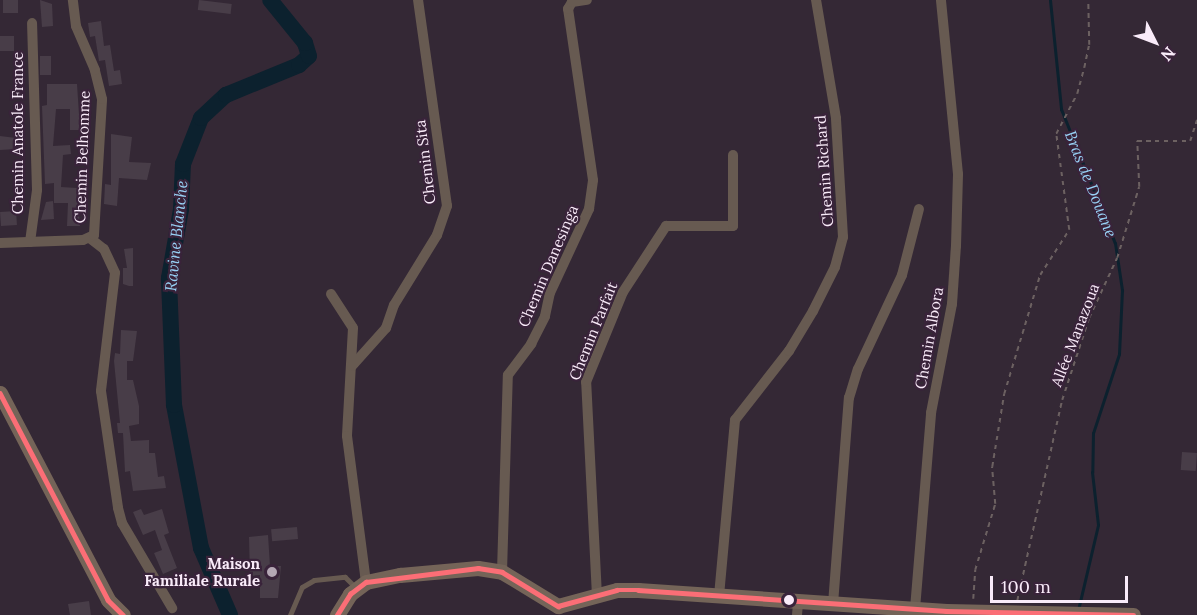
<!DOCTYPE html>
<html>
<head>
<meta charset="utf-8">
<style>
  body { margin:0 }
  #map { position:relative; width:1197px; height:615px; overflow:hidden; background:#342835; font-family:Lora,serif }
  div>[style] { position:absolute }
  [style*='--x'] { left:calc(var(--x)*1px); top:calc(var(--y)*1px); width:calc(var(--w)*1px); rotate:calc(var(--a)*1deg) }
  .stream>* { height:3px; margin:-1.5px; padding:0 1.5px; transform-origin:1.5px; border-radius:1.5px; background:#0c212e }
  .river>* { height:16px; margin:-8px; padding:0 8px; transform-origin:8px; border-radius:8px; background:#0c212e }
  .building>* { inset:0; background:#483d48; transform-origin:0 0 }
  .path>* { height:1.5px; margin-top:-0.75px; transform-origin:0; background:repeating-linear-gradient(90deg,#6c6161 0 4.5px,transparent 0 9px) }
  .service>* { height:5px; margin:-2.5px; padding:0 2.5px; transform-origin:2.5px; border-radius:2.5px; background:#675a51 }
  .minor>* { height:10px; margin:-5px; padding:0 5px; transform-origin:5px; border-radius:5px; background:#675a51 }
  .secondary>* { height:15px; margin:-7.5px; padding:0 7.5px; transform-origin:7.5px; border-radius:7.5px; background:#746458 }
  .bus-1>* { height:4.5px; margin:-2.25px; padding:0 2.25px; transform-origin:2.25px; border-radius:2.25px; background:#fb6e76 }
  .dots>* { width:16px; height:16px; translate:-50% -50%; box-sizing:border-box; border:3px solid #39233a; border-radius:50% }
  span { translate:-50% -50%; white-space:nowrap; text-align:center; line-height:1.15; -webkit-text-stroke:4.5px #39233a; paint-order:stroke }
  .street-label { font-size:15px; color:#f9ebf9 }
  .poi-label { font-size:15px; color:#f9ebf9; font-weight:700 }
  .right { translate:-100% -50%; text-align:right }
  .water-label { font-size:16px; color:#97d0f4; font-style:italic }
  .north { position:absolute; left:1125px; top:12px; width:60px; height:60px; -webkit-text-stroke:4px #39233a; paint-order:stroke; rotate:132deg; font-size:16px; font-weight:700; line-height:24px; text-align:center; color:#f9ebf9 }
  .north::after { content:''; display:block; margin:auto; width:21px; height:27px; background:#f9ebf9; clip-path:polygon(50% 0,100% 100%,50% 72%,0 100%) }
  .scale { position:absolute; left:990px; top:576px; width:138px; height:27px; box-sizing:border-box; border:3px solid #f9ebf9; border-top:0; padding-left:8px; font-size:18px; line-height:21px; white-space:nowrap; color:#f9ebf9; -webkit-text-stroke:4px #39233a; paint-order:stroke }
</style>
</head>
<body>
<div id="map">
  <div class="stream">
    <div style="--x:1050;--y:0;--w:110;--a:84.2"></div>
    <div style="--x:1061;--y:109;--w:144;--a:68.1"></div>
    <div style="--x:1115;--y:243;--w:48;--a:81.5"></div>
    <div style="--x:1122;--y:290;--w:64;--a:92.7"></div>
    <div style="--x:1119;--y:354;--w:83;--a:108.2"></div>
    <div style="--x:1093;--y:433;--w:39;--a:91"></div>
    <div style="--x:1092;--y:472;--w:53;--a:83.5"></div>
    <div style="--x:1098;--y:525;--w:87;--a:103.2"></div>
  </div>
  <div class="river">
    <div style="--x:230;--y:615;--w:73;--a:-113.4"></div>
    <div style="--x:201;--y:548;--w:146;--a:-100.7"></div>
    <div style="--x:174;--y:405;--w:127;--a:-92.3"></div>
    <div style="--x:169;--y:278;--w:70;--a:-80.1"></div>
    <div style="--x:181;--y:209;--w:45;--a:-87.5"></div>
    <div style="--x:183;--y:164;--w:49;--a:-68.6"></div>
    <div style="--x:201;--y:118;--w:34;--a:-43"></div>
    <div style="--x:226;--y:95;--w:79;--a:-22.3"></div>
    <div style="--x:299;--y:65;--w:13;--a:-42"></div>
    <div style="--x:309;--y:56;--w:14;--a:-107"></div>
    <div style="--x:305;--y:43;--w:55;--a:-129.1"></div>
  </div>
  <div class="building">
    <div style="left:3px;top:0;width:15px;height:13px"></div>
    <div style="clip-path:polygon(40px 0,52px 4px,53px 26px,42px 27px)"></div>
    <div style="left:199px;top:0;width:33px;height:10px;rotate:7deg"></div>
    <div style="clip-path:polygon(101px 21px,104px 46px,110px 45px,114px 71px,120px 70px,122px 84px,109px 86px,105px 60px,99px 61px,95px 36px,90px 37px,88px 23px)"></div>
    <div style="left:0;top:36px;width:14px;height:15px"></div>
    <div style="left:40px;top:56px;width:11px;height:19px"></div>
    <div style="clip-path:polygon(47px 84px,77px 84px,80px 130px,70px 130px,70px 109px,56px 109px,53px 146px,70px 145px,71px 154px,63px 155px,61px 187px,77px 188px,80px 226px,67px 226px,68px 203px,54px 203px,54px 183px,45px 184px,42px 106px,47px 105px)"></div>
    <div style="clip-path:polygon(111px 134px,132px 137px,129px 162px,151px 163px,147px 180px,119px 178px,117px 206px,104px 204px,105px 184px,111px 185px)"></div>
    <div style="clip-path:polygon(0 136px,16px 138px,16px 149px,0 150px)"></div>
    <div style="clip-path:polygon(53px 201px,54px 219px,41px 220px,46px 202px)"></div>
    <div style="left:16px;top:211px;width:14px;height:16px;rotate:86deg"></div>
    <div style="clip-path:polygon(133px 248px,133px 286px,129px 286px,123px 284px,123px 268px,127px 268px,124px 249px)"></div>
    <div style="clip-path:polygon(121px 330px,137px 331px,133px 361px,127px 361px,127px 380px,133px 380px,139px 406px,139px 424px,129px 426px,131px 441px,149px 440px,149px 453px,155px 453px,158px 477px,164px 476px,166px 488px,133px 491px,130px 471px,125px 472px,123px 433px,118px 433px,117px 423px,120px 423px,114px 361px,115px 353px,120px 354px)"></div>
    <div style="left:1182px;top:452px;width:15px;height:18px;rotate:4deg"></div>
    <div style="clip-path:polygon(141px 509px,144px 515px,162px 509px,169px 533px,164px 535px,177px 568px,163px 574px,154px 553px,162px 550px,155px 530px,143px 535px,133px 512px)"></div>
    <div style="left:297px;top:527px;width:12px;height:26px;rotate:85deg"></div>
    <div style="clip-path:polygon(268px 535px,270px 566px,281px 566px,278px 598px,260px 598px,260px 575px,250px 576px,249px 537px)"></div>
    <div style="clip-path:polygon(89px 601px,91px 615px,70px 615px,68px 604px)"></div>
  </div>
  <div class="path">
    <div style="--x:973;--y:599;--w:29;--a:-86"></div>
    <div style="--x:975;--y:570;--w:69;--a:-73.1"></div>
    <div style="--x:995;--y:504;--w:37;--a:-95"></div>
    <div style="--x:992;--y:467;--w:74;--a:-80.7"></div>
    <div style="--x:1004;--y:394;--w:124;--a:-73.2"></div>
    <div style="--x:1040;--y:275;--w:54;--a:-57.2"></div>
    <div style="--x:1069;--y:230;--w:97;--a:-97.7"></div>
    <div style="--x:1056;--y:134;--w:45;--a:-62.3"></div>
    <div style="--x:1077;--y:94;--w:27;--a:-75"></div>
    <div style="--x:1084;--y:68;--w:24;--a:-78"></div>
    <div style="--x:1089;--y:45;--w:45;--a:-91.3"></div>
    <div style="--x:1017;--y:601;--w:206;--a:-77.4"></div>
    <div style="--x:1062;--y:400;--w:86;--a:-71.8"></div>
    <div style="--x:1089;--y:318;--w:66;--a:-65"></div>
    <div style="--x:1117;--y:258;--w:74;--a:-72.8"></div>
    <div style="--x:1139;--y:187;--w:46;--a:-92.5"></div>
    <div style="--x:1137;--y:141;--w:53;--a:0"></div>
    <div style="--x:1190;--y:141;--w:22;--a:-72"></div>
  </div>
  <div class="service">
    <div style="--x:290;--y:615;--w:30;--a:-67"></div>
    <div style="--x:302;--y:587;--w:14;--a:-30"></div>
    <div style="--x:314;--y:580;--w:31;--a:-6"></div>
    <div style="--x:345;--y:577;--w:16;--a:45"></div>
  </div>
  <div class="minor">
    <div style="--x:91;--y:239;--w:16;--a:38"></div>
    <div style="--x:104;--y:249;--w:26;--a:65"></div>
    <div style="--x:115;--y:273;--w:119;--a:96.8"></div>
    <div style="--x:101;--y:391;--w:118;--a:81.7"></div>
    <div style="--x:118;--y:508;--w:16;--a:75"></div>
    <div style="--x:122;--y:523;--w:99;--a:59.5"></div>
    <div style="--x:30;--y:242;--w:52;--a:-82.3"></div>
    <div style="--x:37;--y:190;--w:167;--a:-91.7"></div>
    <div style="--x:0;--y:243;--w:83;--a:-2.1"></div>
    <div style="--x:83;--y:240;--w:12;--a:-24"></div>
    <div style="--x:94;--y:235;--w:136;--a:-86.6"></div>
    <div style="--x:102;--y:99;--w:30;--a:-104"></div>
    <div style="--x:95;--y:70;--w:48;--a:-113.4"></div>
    <div style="--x:76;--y:26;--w:26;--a:-97"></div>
    <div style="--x:331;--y:294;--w:40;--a:57.1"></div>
    <div style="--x:353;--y:328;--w:108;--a:93.2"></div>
    <div style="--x:347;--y:436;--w:147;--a:82.6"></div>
    <div style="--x:352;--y:366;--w:51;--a:-48.2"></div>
    <div style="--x:386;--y:328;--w:24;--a:-71"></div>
    <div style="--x:394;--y:305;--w:82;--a:-58.4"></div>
    <div style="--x:437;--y:235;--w:31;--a:-71"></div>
    <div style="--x:447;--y:206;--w:208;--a:-98"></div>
    <div style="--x:502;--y:572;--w:197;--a:-88.3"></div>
    <div style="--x:508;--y:375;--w:39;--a:-53"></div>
    <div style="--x:531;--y:344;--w:31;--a:-63"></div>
    <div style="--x:545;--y:316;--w:24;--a:-78"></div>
    <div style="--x:550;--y:293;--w:93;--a:-65.1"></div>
    <div style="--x:589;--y:209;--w:29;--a:-82"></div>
    <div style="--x:593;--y:180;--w:173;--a:-98.3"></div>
    <div style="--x:568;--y:9;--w:8;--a:-60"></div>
    <div style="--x:572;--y:2;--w:15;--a:-8"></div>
    <div style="--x:597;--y:596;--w:214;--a:-92.9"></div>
    <div style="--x:586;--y:382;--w:97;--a:-67.7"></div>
    <div style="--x:623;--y:292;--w:79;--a:-56.9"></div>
    <div style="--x:666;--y:226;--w:67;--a:0"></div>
    <div style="--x:733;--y:226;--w:71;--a:-90"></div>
    <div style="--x:719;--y:596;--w:177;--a:-84.8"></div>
    <div style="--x:735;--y:420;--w:88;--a:-52"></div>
    <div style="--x:789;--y:351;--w:47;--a:-59"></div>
    <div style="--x:813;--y:311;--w:49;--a:-63.4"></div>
    <div style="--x:835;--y:267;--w:31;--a:-75"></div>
    <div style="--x:843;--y:237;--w:119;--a:-93.4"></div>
    <div style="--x:836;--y:118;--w:120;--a:-99.6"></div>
    <div style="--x:833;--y:604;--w:207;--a:-85.6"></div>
    <div style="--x:849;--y:398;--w:30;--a:-73"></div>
    <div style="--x:858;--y:369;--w:104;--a:-64.9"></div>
    <div style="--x:902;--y:275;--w:68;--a:-75.6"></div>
    <div style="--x:915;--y:609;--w:197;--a:-85.3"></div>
    <div style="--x:931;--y:413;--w:111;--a:-79.1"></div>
    <div style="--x:952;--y:304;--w:58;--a:-86.1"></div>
    <div style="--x:956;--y:246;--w:72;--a:-88.4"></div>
    <div style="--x:958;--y:174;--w:175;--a:-95.6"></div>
    <div style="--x:797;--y:615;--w:12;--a:-85"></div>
  </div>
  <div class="secondary">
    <div style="--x:0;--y:393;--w:233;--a:62.4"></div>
    <div style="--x:108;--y:600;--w:21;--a:45"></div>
    <div style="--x:337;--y:615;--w:25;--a:-58"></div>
    <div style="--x:350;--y:594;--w:20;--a:-37"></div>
    <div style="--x:366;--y:582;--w:35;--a:-12"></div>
    <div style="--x:400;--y:575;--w:78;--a:-5.1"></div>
    <div style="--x:478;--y:568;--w:24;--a:9"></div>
    <div style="--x:502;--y:572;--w:66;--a:31.3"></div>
    <div style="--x:558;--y:606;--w:61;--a:-15.2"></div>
    <div style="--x:617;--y:590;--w:21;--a:0"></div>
    <div style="--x:638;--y:590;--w:309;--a:3.9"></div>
    <div style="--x:946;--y:611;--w:187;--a:1.2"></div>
  </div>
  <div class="bus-1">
    <div style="--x:0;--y:393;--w:233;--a:62.4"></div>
    <div style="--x:108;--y:600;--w:21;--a:45"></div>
    <div style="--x:337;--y:615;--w:25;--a:-58"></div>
    <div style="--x:350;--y:594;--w:20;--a:-37"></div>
    <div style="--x:366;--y:582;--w:113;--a:-7.1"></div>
    <div style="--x:478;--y:568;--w:24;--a:9"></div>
    <div style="--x:502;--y:572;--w:66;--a:31.3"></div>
    <div style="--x:558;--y:606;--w:61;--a:-15.2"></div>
    <div style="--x:617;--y:590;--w:21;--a:0"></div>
    <div style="--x:638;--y:590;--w:309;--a:3.9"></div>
    <div style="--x:946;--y:611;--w:187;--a:1.2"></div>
  </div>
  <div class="dots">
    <div style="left:272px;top:572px;background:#b4a7b4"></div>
    <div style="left:789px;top:600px;background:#f9ebf9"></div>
  </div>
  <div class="street-label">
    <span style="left:18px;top:133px;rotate:-90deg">Chemin Anatole France</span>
    <span style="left:82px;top:157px;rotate:-88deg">Chemin Belhomme</span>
    <span style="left:425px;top:162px;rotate:-97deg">Chemin Sita</span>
    <span style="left:824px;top:171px;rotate:-94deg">Chemin Richard</span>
    <span style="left:548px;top:266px;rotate:-67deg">Chemin Danesinga</span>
    <span style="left:593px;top:331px;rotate:-68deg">Chemin Parfait</span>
    <span style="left:1075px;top:335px;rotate:-69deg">Allée Manazoua</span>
    <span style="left:929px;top:338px;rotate:-80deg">Chemin Albora</span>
  </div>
  <div class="poi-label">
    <span class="right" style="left:260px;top:572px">Maison<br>Familiale Rurale</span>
  </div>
  <div class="water-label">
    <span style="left:1091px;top:184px;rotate:68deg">Bras de Douane</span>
    <span style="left:176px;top:236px;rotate:-84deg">Ravine Blanche</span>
  </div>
  <div class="north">N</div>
  <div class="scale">100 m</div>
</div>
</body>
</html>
